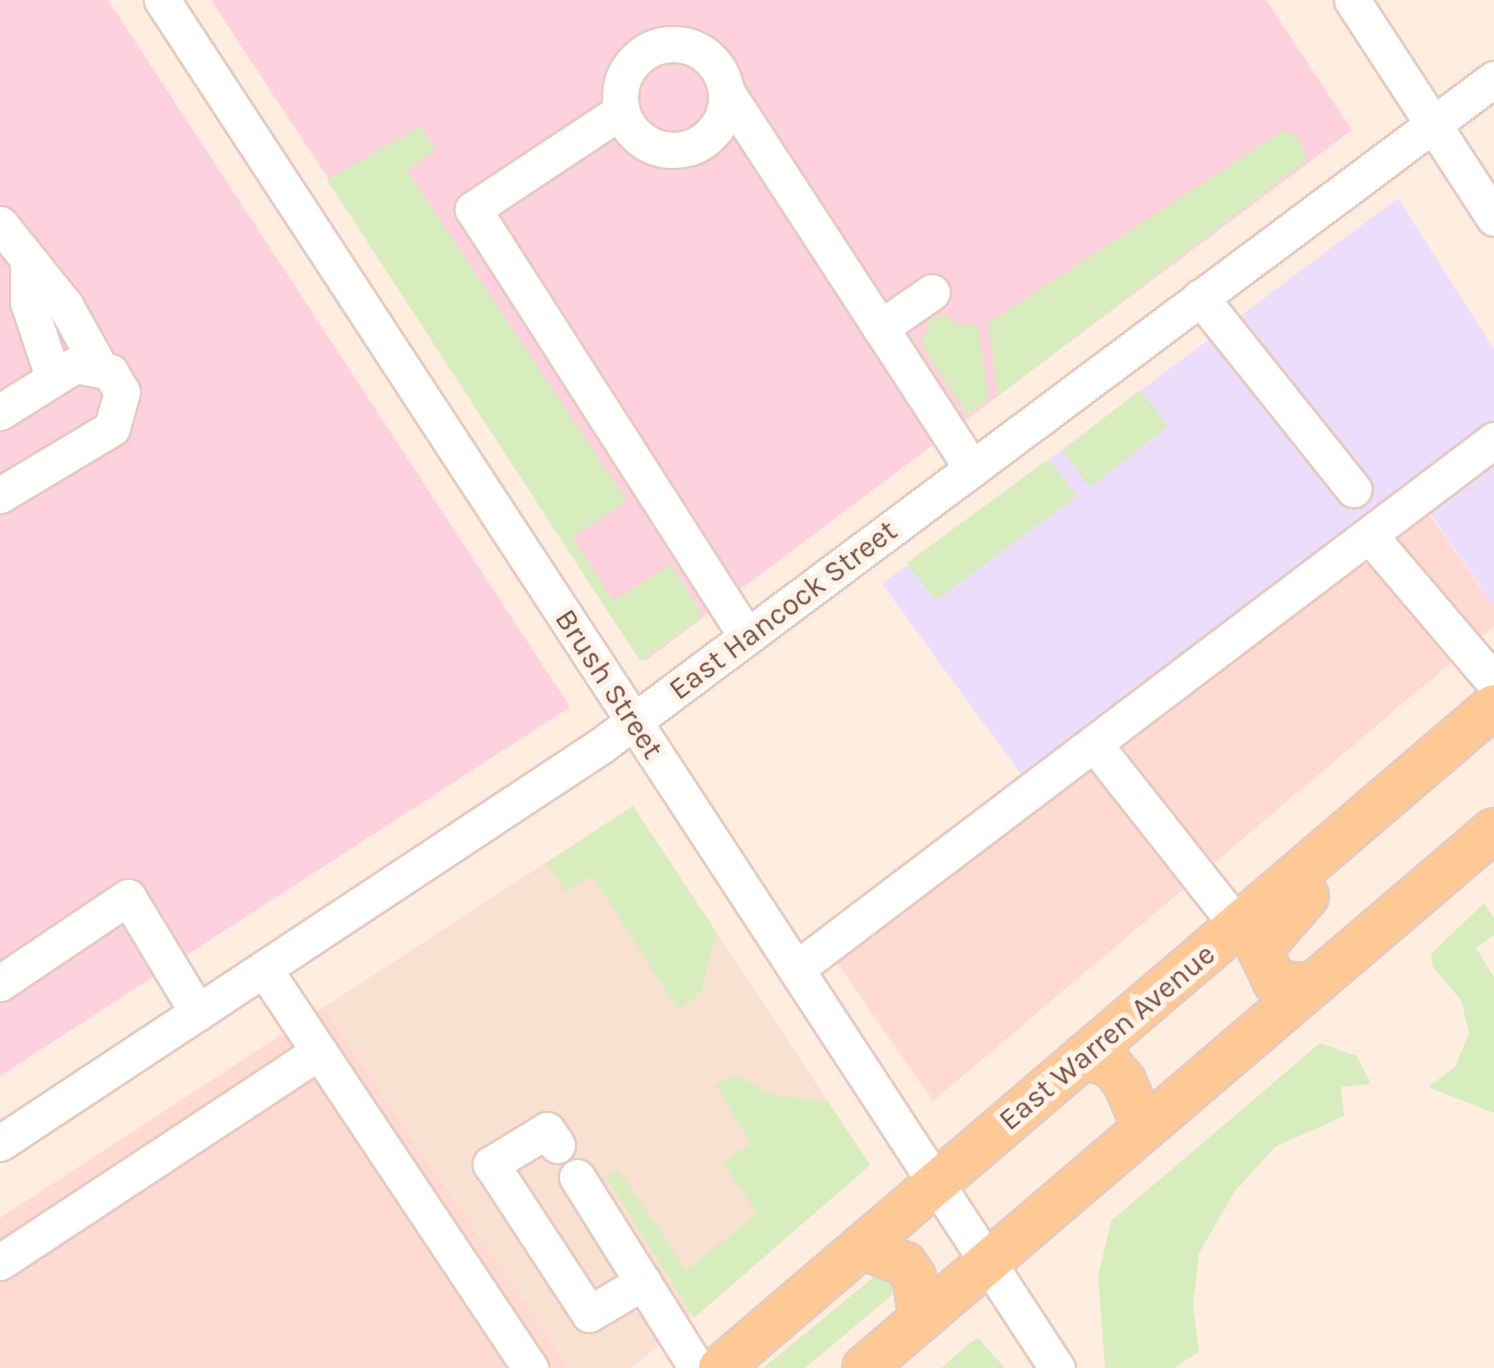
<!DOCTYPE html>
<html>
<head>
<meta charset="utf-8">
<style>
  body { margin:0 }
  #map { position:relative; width:1494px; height:1368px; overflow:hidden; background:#ffeee0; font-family:Karla,sans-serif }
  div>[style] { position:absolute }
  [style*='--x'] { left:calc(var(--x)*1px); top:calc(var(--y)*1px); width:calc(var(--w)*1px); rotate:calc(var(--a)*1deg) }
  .residential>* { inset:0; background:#f9e1d1 }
  .commercial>* { inset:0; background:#ffdad3 }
  .education>* { inset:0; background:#ebddfb }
  .medical>* { inset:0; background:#fdd2de }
  .green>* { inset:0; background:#d8edbd; transform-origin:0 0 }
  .roads { filter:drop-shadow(2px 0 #e5cabe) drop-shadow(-2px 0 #e5cabe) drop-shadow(0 2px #e5cabe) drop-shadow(0 -2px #e5cabe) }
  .minor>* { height:35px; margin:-17.5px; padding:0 17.5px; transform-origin:17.5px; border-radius:17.5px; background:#fff }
  .minor>.ring { margin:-17.5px; padding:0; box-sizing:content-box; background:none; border:35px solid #fff; border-radius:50% }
  .major>* { height:42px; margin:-21px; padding:0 21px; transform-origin:21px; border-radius:21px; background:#ffc996 }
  span { translate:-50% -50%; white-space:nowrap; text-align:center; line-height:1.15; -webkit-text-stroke:10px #fff3e8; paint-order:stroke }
  .street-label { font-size:30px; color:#784f45 }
</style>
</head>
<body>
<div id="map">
  <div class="residential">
    <div style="clip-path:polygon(633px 806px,870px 1165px,632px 1368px,570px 1368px,324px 1007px)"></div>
  </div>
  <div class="commercial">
    <div style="clip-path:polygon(1425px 508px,1494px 607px,1494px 626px,933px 1101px,833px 957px)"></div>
    <div style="clip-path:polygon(324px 1007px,570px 1368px,0 1368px,0 1218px)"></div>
  </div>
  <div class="education">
    <div style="clip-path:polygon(1398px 198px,1494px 349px,1494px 607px,1415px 491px,1026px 781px,882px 584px)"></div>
  </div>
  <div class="medical">
    <div style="clip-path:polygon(0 0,108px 0,570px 707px,0 1076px)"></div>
    <div style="clip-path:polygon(211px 0,1266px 0,1352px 130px,645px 661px)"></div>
  </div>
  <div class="green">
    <div style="clip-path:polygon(420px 126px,436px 150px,407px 170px,627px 501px,573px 537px,613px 601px,670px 565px,698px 606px,701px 619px,640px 661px,327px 180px)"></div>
    <div style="clip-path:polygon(1284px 130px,1298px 137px,1308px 159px,998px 396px,988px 323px)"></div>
    <div style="clip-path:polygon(945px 314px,955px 323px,978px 326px,989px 399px,967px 415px,921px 343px,930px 318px)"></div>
    <div style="left:1140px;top:390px;width:46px;height:99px;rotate:52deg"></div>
    <div style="clip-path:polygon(1044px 462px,1051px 462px,1077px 496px,935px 601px,907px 563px)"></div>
    <div style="clip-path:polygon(633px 806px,717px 933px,701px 992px,679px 1011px,592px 876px,566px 892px,546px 863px)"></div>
    <div style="clip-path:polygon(1484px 903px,1494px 918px,1494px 935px,1476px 948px,1494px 977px,1494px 1113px,1428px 1087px,1455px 1067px,1469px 1033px,1461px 1000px,1433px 967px,1431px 954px)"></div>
    <div style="clip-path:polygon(1320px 1043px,1357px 1056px,1371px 1084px,1341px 1087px,1344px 1116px,1275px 1147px,1235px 1191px,1199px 1253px,1193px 1306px,1199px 1352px,1174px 1368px,1105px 1368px,1098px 1276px,1111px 1221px)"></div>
    <div style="clip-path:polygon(735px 1075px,773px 1095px,828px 1102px,870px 1165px,694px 1318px,606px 1177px,619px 1170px,686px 1270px,757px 1214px,723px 1163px,751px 1143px,715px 1085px)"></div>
    <div style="clip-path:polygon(885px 1274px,894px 1284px,891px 1296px,805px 1368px,763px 1368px,875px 1276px)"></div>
    <div style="clip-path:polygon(978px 1338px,1005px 1368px,941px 1368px,971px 1342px)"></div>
  </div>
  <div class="roads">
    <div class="minor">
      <div style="--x:162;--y:0;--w:1635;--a:56.81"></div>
      <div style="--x:1352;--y:0;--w:260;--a:56.9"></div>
      <div class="ring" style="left:620px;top:44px;width:71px;height:71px"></div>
      <div style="--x:726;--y:91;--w:451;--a:56.9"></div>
      <div style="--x:621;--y:111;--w:178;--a:146.5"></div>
      <div style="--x:473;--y:209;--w:508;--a:57.37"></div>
      <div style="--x:0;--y:224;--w:104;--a:51.3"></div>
      <div style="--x:65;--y:305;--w:70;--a:60.9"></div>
      <div style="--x:28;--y:267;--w:35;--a:90"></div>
      <div style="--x:28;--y:302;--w:79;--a:71.6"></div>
      <div style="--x:1200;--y:297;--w:246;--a:51.4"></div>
      <div style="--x:880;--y:328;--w:63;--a:-34.7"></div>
      <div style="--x:0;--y:412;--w:89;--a:-32.1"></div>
      <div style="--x:75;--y:365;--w:36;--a:11"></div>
      <div style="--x:110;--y:372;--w:23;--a:59"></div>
      <div style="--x:122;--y:392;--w:37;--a:106"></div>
      <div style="--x:112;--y:428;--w:131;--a:149.1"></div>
      <div style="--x:1369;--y:535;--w:193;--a:49.6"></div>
      <div style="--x:1095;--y:745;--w:231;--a:51.7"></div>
      <div style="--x:264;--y:969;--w:480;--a:56.3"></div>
      <div style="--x:796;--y:969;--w:876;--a:-37.16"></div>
      <div style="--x:0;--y:983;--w:154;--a:-33.9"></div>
      <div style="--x:128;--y:897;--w:135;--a:58.9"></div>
      <div style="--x:0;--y:1143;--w:722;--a:-33.47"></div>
      <div style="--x:602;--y:745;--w:1113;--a:-36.75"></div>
      <div style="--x:557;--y:1145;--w:18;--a:-124"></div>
      <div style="--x:547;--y:1130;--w:66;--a:148.7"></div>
      <div style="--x:491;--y:1164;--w:179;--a:56.8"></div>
      <div style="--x:589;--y:1314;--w:63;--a:-30.7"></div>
      <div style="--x:577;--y:1177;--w:226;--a:57.9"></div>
      <div style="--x:0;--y:1262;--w:382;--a:-33.4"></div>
    </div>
    <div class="major">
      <div style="--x:1307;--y:896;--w:72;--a:131"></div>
      <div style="--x:1260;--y:950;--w:35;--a:65"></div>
      <div style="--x:1275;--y:982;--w:36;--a:6"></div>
      <div style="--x:1084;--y:1056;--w:29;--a:20"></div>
      <div style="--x:1111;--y:1066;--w:20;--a:49"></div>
      <div style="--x:1124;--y:1081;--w:50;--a:66.5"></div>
      <div style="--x:861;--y:1247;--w:47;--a:21.1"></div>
      <div style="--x:905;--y:1264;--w:16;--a:55"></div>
      <div style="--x:914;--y:1277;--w:43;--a:80.5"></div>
      <div style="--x:720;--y:1368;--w:1018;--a:-40.54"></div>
      <div style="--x:864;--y:1368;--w:828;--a:-40.5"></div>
    </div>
  </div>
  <div class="street-label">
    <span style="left:783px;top:610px;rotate:-37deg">East Hancock Street</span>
    <span style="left:609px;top:684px;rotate:57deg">Brush Street</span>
    <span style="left:1107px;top:1037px;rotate:-40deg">East Warren Avenue</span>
  </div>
</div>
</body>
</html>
